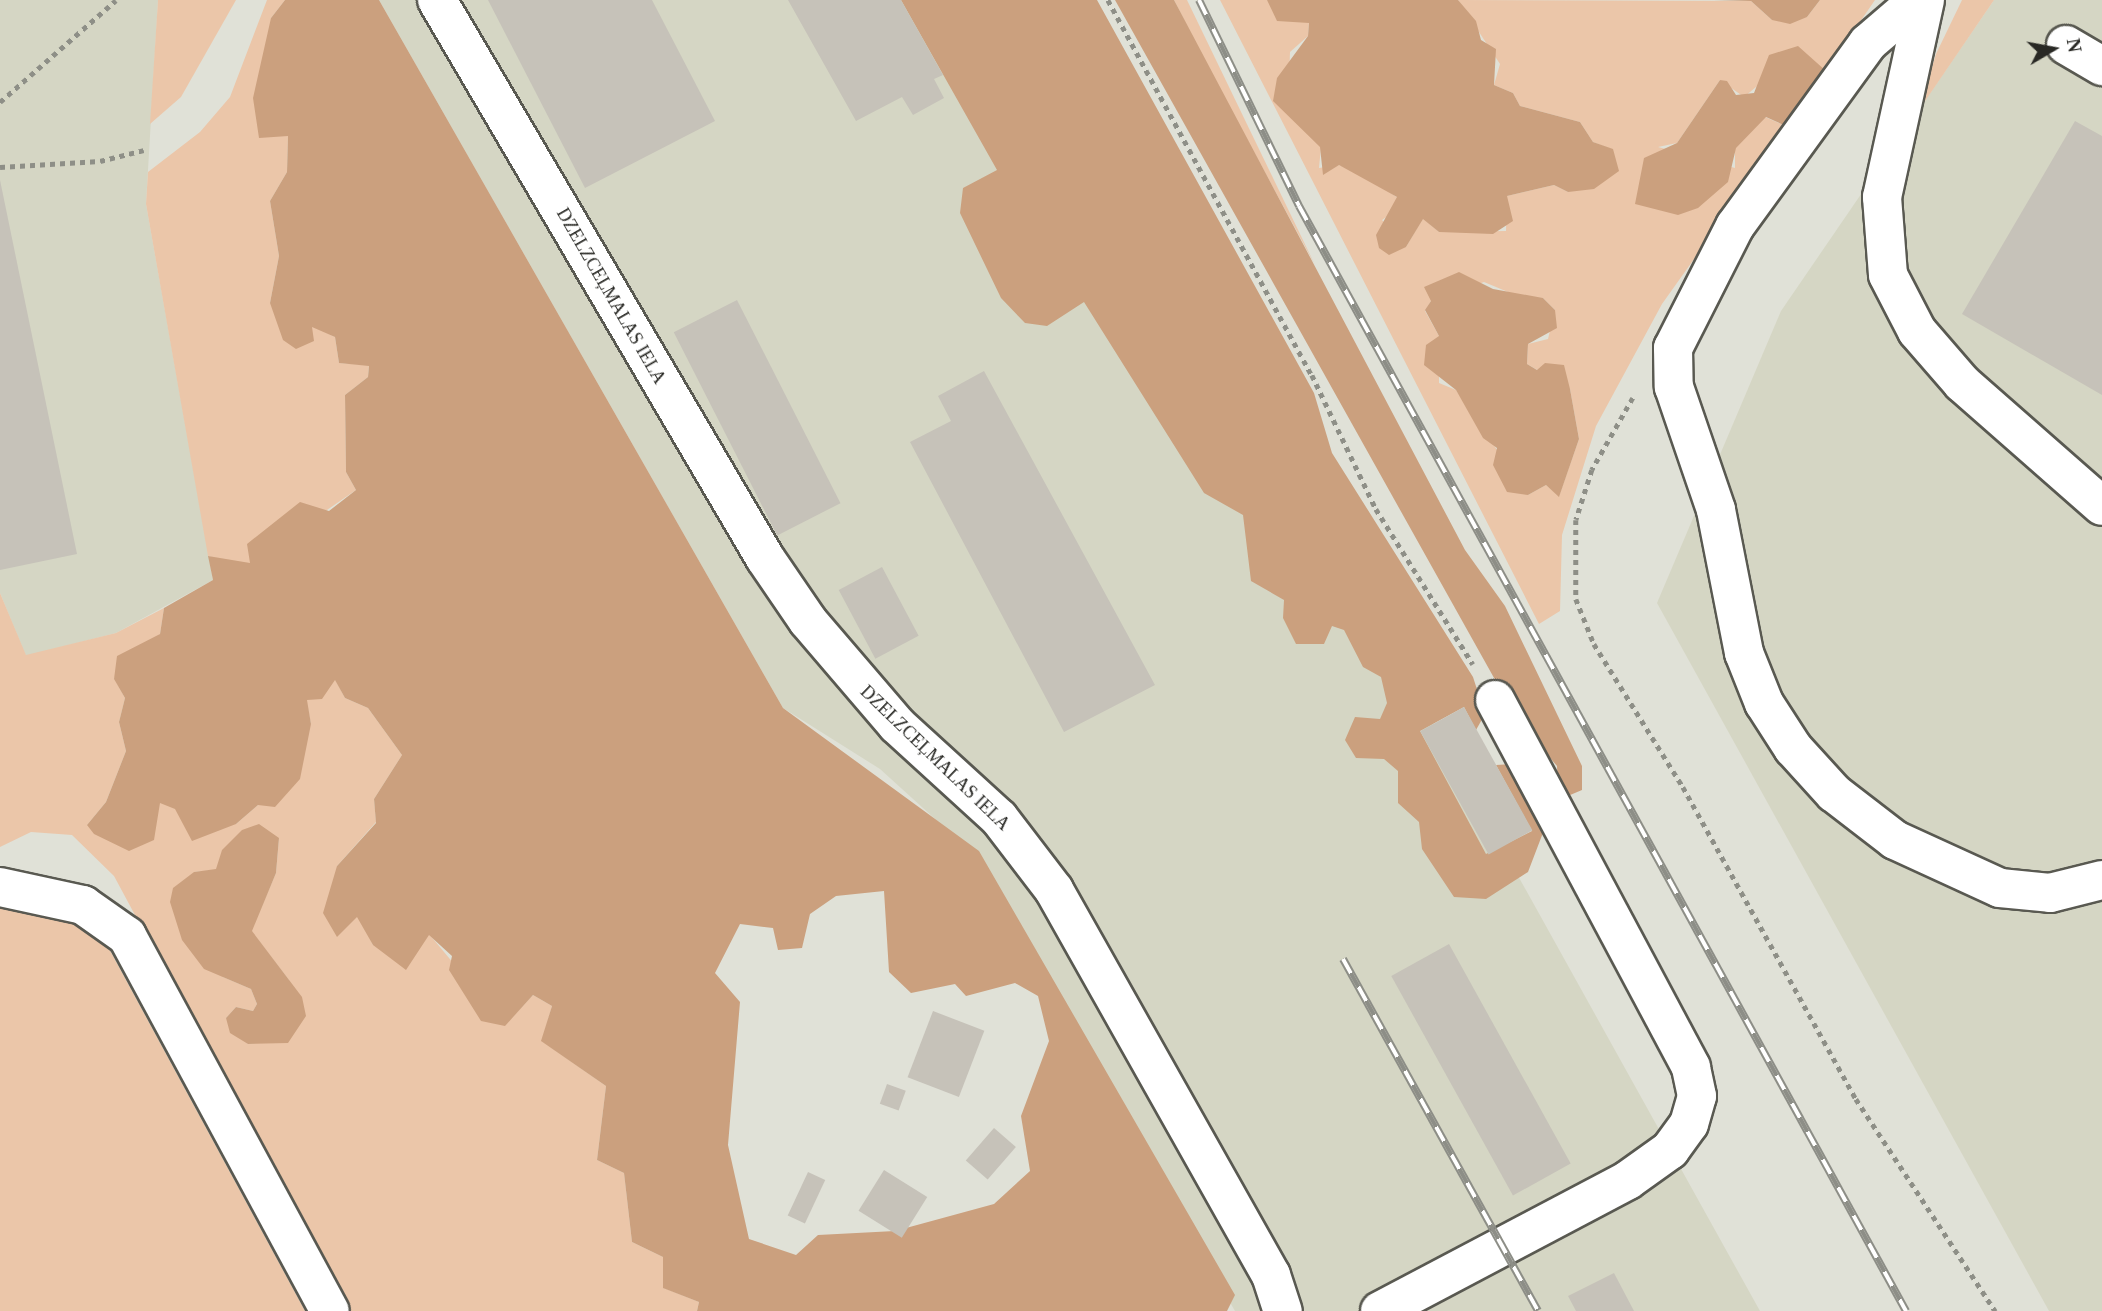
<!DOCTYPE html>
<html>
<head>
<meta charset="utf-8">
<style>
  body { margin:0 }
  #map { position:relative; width:2102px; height:1311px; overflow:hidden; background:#e0e1d7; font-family:Georgia,serif }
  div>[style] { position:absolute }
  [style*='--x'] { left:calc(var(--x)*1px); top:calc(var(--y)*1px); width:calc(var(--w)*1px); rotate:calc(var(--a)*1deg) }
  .built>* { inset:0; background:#d5d6c4 }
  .green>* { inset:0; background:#ebc6a9 }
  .forest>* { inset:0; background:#cba07e }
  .building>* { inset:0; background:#c6c2b9; transform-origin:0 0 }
  .path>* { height:4.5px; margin-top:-2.25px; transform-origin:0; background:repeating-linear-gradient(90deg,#8e8f87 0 5px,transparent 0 10px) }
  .roads { filter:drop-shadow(2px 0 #595951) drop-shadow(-2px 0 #595951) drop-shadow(0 2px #595951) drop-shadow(0 -2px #595951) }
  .minor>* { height:38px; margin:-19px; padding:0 19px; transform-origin:19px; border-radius:19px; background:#fff }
  .rail>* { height:8px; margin-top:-4px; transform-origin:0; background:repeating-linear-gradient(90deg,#fff 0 16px,#8d8e87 0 32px); box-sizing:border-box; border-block:2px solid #8d8e87 }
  span { translate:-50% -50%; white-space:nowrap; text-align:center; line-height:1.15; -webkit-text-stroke:5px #fff; paint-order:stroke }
  .street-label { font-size:18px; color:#292925 }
  .north { position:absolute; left:2018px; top:14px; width:70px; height:70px; -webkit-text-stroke:5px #fff; paint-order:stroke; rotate:80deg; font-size:19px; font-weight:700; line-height:28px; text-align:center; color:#292925 }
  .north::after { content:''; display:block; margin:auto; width:24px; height:32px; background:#292925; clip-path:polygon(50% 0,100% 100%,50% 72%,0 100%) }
</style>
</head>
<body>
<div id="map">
  <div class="built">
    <div style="clip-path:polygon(0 0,158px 0,146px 204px,213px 580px,116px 633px,26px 656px,0 593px)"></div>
    <div style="clip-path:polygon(379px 0,1031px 0,1760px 1311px,1235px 1311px,966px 847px,880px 769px,783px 708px)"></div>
    <div style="clip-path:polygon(1994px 0,2102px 0,2102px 1311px,2049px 1311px,1657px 603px,1781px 311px)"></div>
  </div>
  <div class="green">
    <div style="clip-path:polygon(158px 0,236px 0,181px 97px,150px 124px)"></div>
    <div style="clip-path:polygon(267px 0,285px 0,271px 18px,288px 136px,287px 172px,270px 201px,279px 256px,270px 303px,335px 337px,339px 363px,369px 365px,368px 377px,345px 395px,346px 472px,356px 490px,250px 563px,232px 563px,208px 556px,146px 204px,148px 172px,200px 132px,230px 97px)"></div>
    <div style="clip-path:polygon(1174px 0,1187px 0,1315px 265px,1201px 54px)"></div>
    <div style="clip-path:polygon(evenodd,1220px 0,1267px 0,1309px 22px,1308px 36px,1290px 52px,1288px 111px,1321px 147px,1319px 168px,1339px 165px,1363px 174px,1398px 198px,1395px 211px,1382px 220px,1406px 247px,1423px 218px,1439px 232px,1506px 231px,1507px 196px,1554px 185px,1568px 192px,1613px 150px,1593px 142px,1580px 122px,1520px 106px,1513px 93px,1494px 85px,1500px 64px,1458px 0,1751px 1px,1772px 20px,1807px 17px,1820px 0,1875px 0,1826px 71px,1762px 82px,1744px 97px,1720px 80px,1677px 143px,1658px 147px,1735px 168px,1735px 148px,1765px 117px,1788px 127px,1662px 304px,1596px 426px,1562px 535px,1560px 611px,1539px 624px,1220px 0,1484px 282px,1520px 297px,1543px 298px,1555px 310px,1548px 339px,1528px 344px,1527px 364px,1570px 389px,1579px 439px,1559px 496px,1546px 485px,1528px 495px,1456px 390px,1439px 383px,1439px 336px,1425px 311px,1431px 301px,1484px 282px)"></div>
    <div style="clip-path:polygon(1962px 0,1994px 0,1919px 110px,1936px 54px)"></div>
    <div style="clip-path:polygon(evenodd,0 593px,26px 655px,116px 633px,164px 608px,160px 634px,114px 678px,125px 698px,119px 722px,126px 751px,106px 802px,87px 825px,160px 802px,236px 824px,258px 805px,311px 724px,306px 699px,335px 679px,345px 698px,368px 708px,402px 755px,374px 799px,376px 822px,337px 866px,373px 945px,429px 934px,505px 1025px,533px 995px,552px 1006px,542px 1041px,606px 1086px,597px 1160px,624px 1173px,632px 1242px,663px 1257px,664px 1288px,699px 1302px,697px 1311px,348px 1311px,114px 876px,72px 835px,31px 832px,0 847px,0 593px,279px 838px,276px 873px,251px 931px,289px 980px,263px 1042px,248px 1044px,226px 1018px,236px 1007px,253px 1011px,257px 1004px,251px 989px,223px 977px,194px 872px,216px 870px,279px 838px)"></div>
    <div style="clip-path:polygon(0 903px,71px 918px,107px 945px,305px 1311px,0 1311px)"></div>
  </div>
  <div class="forest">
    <div style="clip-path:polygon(evenodd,285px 0,379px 0,783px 708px,979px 851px,1235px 1295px,1227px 1311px,697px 1311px,699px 1302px,663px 1288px,663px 1257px,632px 1242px,624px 1173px,597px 1160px,606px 1086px,541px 1041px,552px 1006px,533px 995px,505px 1026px,481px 1021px,449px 970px,452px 956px,429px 935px,406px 970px,373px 945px,357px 917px,337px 937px,323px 913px,337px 866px,376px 823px,374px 799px,402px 755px,368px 708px,345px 698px,335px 680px,322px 699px,307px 700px,311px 724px,300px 779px,275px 807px,258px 805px,236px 824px,192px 841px,175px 809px,160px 803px,154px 840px,129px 851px,94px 834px,87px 825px,106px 802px,126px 751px,119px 722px,125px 698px,114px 679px,117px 656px,160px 634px,164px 608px,213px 580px,208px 556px,250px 563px,247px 544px,300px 502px,329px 511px,356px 490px,346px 472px,345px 395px,368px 377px,369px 366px,339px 363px,335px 337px,312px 327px,314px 341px,296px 349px,283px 340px,270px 303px,279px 256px,270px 201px,287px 172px,288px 136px,259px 138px,253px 98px,271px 18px,285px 0,884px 891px,889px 972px,911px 993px,955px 984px,966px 996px,1015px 983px,1038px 996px,1049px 1041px,1021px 1116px,1030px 1171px,994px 1204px,895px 1231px,818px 1235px,796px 1255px,749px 1239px,728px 1145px,740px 1002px,715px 973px,740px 924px,773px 928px,778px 950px,802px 948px,810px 914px,836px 896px,884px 891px)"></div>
    <div style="clip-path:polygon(901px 0,1097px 0,1314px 393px,1332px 453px,1473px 677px,1485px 714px,1476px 730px,1464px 707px,1420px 731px,1486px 854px,1532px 831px,1496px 765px,1513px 764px,1549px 817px,1528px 872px,1486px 899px,1454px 897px,1422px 849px,1419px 822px,1398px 803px,1398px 771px,1384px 759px,1356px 758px,1345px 740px,1355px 717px,1380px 719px,1387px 703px,1381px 677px,1363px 667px,1344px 630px,1332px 626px,1324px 644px,1296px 644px,1283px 618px,1284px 600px,1251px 581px,1243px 515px,1204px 493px,1084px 302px,1047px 326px,1025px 323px,1001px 298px,960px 213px,963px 188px,997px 170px)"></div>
    <div style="clip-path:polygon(1115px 0,1174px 0,1465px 550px,1505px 606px,1582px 766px,1582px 790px,1563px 798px,1558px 791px,1557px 766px,1517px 719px)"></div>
    <div style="clip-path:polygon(1267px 0,1458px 0,1476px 21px,1481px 40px,1496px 49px,1494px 85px,1513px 93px,1520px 106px,1580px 122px,1593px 142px,1613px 149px,1619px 171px,1594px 189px,1568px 192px,1554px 185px,1507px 196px,1513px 221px,1493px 234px,1439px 232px,1423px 219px,1406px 247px,1389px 255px,1379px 248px,1376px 235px,1397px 197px,1339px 165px,1323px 175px,1320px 147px,1273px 101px,1277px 78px,1308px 36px,1309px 23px,1277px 21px)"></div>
    <div style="clip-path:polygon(1714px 0,1820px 0,1807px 17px,1790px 24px,1772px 20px,1751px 1px)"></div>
    <div style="clip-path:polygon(1798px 46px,1826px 71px,1788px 127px,1766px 117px,1736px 148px,1728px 182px,1698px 208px,1678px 215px,1635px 204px,1644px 158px,1677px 143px,1720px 80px,1727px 81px,1736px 95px,1754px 93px,1769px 55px)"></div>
    <div style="clip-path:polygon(1459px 272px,1493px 289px,1543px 298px,1555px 310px,1557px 328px,1528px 344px,1527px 364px,1537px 370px,1545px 363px,1564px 365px,1570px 389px,1579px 439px,1559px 497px,1546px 485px,1528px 495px,1507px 492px,1493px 465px,1497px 448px,1483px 438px,1456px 390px,1424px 365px,1426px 345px,1439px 336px,1425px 310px,1431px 301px,1424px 287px)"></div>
    <div style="clip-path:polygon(259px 824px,279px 838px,276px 873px,252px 931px,302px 997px,306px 1016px,288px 1043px,248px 1044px,230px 1033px,226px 1018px,236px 1007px,253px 1011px,257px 1004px,251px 989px,204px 969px,182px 940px,170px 902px,173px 888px,194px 872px,216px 869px,222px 850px,242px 830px)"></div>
  </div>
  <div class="building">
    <div style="clip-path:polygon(488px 0,652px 0,715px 121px,585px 188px)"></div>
    <div style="clip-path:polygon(788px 0,901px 0,943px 75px,934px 79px,944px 98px,913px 115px,902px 97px,856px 121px)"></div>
    <div style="clip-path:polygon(2075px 121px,2102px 136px,2102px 395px,1962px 314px)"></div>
    <div style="clip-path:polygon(0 180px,77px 554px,0 570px)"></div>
    <div style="left:737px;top:300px;width:228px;height:71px;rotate:63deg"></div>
    <div style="clip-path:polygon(984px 371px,1155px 685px,1064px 732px,910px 442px,951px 421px,938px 396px)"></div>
    <div style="left:882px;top:567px;width:78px;height:49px;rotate:62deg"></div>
    <div style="left:1464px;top:707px;width:141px;height:50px;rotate:61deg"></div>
    <div style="left:1449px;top:944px;width:251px;height:66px;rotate:61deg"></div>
    <div style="left:933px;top:1011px;width:55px;height:71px;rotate:21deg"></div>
    <div style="left:887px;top:1084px;width:20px;height:21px;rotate:20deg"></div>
    <div style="left:994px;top:1128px;width:29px;height:43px;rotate:41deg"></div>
    <div style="left:884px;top:1170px;width:51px;height:48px;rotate:32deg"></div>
    <div style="left:808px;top:1172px;width:19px;height:48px;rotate:25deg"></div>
    <div style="clip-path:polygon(1614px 1273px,1634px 1311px,1576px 1311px,1568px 1296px)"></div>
  </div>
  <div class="path">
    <div style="--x:1108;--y:0;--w:427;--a:61.5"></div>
    <div style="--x:1312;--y:375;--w:148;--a:64.5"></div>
    <div style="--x:1376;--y:509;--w:183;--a:58"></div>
    <div style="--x:0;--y:102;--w:154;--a:-41.3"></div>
    <div style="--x:0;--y:167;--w:100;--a:-3.4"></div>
    <div style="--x:100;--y:161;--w:45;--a:-14"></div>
    <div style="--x:1633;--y:398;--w:83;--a:119.7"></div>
    <div style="--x:1592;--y:470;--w:52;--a:107.7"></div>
    <div style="--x:1576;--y:520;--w:79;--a:90"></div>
    <div style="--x:1576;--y:599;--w:48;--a:68.2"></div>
    <div style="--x:1594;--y:644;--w:168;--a:58.1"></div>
    <div style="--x:1683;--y:787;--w:357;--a:61"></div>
    <div style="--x:1856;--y:1099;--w:254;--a:56.7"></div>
  </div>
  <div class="roads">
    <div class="minor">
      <div style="--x:437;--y:0;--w:647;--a:59.55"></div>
      <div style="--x:765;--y:558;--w:76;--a:55.7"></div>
      <div style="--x:808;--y:621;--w:137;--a:49.4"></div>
      <div style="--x:897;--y:725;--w:138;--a:42.4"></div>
      <div style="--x:999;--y:818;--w:91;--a:52.6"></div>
      <div style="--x:1054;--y:890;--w:442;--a:60.6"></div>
      <div style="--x:1271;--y:1275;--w:38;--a:72"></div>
      <div style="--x:1918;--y:0;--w:66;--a:139.3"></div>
      <div style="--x:1868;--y:43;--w:226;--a:126"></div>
      <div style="--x:1735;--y:226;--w:137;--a:116.9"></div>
      <div style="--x:1673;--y:348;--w:39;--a:89"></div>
      <div style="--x:1674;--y:387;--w:130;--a:71.1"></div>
      <div style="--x:1716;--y:510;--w:146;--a:78.9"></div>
      <div style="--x:1744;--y:653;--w:54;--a:68.2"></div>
      <div style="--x:1764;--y:703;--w:54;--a:57.2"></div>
      <div style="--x:1793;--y:748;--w:61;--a:47.7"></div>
      <div style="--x:1834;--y:793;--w:77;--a:37.6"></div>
      <div style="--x:1895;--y:840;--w:115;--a:24.6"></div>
      <div style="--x:2000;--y:888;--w:50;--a:5.7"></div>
      <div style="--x:2050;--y:893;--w:54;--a:-14"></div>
      <div style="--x:1925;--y:0;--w:202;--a:102.3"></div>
      <div style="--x:1882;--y:197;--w:78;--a:85.6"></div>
      <div style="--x:1888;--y:275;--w:63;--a:62.6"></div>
      <div style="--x:1917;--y:331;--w:69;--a:49.1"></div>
      <div style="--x:1962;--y:383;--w:186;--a:41.3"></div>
      <div style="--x:2066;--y:45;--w:42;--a:30.3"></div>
      <div style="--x:0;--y:887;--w:85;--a:12.2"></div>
      <div style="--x:83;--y:905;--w:54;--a:35.2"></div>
      <div style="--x:127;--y:936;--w:426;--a:61.6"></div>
      <div style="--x:1380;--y:1311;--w:280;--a:-27.8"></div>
      <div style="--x:1628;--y:1180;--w:52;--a:-35.5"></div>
      <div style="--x:1670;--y:1150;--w:32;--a:-54"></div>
      <div style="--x:1689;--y:1124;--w:29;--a:-74"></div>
      <div style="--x:1697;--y:1096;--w:30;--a:-102"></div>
      <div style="--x:1691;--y:1067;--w:416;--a:-118.1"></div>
    </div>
  </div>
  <div class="rail">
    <div style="--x:1199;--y:0;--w:229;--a:64.1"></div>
    <div style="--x:1299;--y:206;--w:1261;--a:61.22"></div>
    <div style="--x:1343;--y:959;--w:402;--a:61"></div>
  </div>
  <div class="street-label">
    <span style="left:611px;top:296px;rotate:60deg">DZELZCEĻMALAS IELA</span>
    <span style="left:935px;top:758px;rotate:44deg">DZELZCEĻMALAS IELA</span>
  </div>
  <div class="north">N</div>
</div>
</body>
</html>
